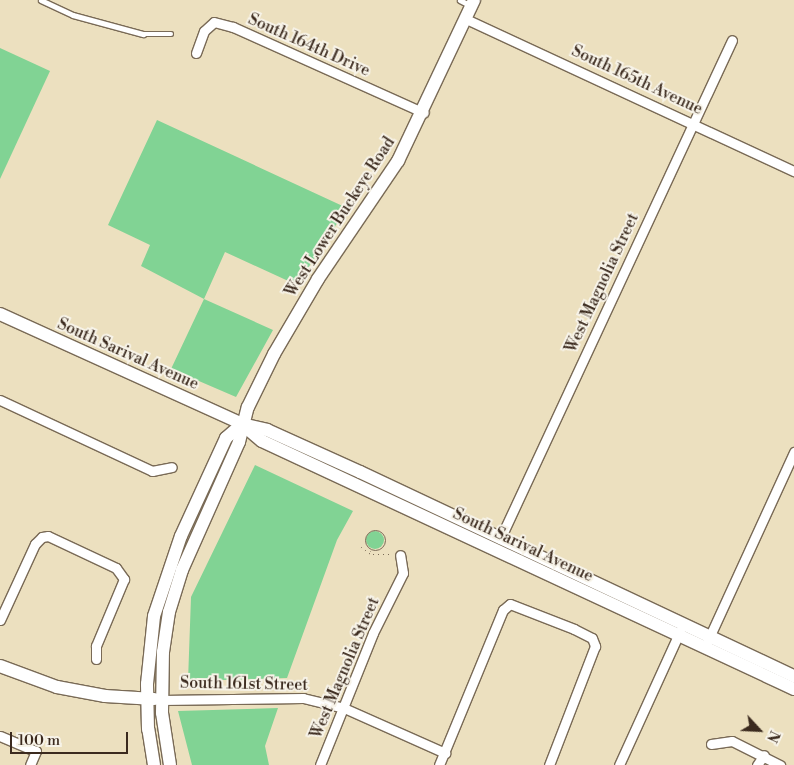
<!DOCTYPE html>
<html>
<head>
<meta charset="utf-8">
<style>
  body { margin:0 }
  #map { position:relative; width:794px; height:765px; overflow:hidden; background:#ece0bf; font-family:"Libre Bodoni",serif }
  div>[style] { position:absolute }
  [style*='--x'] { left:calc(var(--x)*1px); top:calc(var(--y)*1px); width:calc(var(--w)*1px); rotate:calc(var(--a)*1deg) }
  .green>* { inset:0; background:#81d394 }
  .round { border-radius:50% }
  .path>* { height:1px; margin-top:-0.5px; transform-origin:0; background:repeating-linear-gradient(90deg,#796a56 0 1px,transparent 0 5px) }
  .path>.ring { margin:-0.5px; padding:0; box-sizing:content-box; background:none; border:1px solid #796a56; border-radius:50% }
  .roads { filter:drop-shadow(1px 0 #796a56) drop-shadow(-1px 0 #796a56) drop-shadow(0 1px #796a56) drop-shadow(0 -1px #796a56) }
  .lane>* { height:4.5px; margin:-2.25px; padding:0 2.25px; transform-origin:2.25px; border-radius:2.25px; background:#fff }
  .street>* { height:9px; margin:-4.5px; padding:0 4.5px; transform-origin:4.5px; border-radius:4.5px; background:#fff }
  .secondary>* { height:12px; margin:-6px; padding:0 6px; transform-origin:6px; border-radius:6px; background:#fff }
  span { translate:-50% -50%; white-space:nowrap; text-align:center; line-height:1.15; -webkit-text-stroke:4px #f7f3e8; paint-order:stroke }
  .street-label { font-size:16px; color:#3b2a1e }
  .north { position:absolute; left:734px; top:705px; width:50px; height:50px; -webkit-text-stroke:4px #f7f3e8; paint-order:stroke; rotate:115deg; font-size:14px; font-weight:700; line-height:20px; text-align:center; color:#3b2a1e }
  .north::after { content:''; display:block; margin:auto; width:18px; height:22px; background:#3b2a1e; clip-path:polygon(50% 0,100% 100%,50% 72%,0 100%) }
  .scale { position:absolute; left:10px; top:732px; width:118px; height:22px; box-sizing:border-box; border:2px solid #3b2a1e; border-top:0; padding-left:6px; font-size:15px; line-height:18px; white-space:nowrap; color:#3b2a1e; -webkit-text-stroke:4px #f7f3e8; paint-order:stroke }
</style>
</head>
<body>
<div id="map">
  <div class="green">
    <div style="clip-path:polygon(0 48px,50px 71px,0 179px)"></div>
    <div style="clip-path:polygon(157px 120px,347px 208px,297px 285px,225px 252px,204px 299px,273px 330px,236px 397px,171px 369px,204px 299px,141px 266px,150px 245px,108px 225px)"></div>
    <div style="clip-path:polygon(255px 465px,353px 511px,337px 540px,287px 678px,188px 681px,191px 597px)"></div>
    <div class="round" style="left:366px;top:531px;width:18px;height:18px"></div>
    <div style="clip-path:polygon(278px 708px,265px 746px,269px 765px,192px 765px,178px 711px)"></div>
  </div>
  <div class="path">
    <div class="ring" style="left:365px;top:530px;width:19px;height:19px"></div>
    <div style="--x:361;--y:547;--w:10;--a:37"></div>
    <div style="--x:371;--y:551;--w:3;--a:135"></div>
    <div style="--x:369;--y:553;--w:4;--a:14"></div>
    <div style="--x:373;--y:554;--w:19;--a:0"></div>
  </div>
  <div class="roads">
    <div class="lane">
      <div style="--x:41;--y:0;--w:35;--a:25"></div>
      <div style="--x:73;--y:15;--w:73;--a:15.2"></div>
      <div style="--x:143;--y:34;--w:28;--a:0"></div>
      <div style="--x:460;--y:0;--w:11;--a:27"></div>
    </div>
    <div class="street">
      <div style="--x:466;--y:19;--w:362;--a:24.9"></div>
      <div style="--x:196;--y:53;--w:23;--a:-70"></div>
      <div style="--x:204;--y:31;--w:13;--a:-42"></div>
      <div style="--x:214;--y:22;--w:20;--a:15"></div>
      <div style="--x:233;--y:27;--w:209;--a:24.2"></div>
      <div style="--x:0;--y:400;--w:168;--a:25"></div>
      <div style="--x:152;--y:471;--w:20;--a:-11"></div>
      <div style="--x:500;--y:539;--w:550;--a:-65.06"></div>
      <div style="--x:0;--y:620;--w:84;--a:-65.3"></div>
      <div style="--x:35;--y:544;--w:10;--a:-45"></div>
      <div style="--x:42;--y:537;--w:6;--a:-9"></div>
      <div style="--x:48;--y:536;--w:75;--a:25.2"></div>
      <div style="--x:116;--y:568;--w:14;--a:54"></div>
      <div style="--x:124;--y:579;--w:73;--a:112.7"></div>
      <div style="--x:96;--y:646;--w:13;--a:90"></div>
      <div style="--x:708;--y:640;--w:207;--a:-65.4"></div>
      <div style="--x:162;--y:700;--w:141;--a:-0.8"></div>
      <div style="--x:303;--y:698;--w:42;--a:13.7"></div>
      <div style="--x:344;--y:708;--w:111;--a:24"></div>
      <div style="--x:0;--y:736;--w:39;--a:23"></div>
      <div style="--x:36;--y:751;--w:15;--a:113"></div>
      <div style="--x:711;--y:744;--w:21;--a:-8"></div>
      <div style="--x:732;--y:741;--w:54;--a:26.6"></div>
      <div style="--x:320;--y:765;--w:142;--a:-68.1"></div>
      <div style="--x:373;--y:633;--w:67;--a:-63.4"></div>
      <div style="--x:403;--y:573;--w:18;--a:-99"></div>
      <div style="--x:439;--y:765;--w:168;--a:-67.6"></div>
      <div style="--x:503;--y:610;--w:9;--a:-41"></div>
      <div style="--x:510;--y:604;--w:69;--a:21.3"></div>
      <div style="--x:574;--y:629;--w:20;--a:27"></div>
      <div style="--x:592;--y:638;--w:9;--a:69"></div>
      <div style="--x:595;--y:646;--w:128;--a:111.1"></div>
      <div style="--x:619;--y:765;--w:147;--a:-65.5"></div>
      <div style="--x:757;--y:765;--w:12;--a:-55"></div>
    </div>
    <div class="secondary">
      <div style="--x:0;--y:314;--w:266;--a:24.4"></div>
      <div style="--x:242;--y:424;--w:26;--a:13"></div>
      <div style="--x:267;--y:430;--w:102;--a:24.3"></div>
      <div style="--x:360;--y:472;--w:480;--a:25.2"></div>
      <div style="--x:244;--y:426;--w:23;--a:40"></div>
      <div style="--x:262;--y:441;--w:587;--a:24.99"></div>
      <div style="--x:0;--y:666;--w:61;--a:20.2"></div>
      <div style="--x:57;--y:687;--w:49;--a:10.6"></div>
      <div style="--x:105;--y:696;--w:49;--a:3.5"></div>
      <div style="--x:154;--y:765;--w:36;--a:-99"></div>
      <div style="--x:148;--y:729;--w:45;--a:-91.3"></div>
      <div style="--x:147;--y:684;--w:68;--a:-84.1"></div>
      <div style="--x:154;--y:616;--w:84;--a:-71.4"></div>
      <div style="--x:181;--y:536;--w:108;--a:-65.3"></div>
      <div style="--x:226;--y:438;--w:21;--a:-41"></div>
      <div style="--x:170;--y:765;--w:53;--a:-98.7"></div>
      <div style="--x:162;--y:713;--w:61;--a:-89.1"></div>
      <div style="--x:163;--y:652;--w:40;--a:-81.5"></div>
      <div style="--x:169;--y:612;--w:44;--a:-72.8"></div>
      <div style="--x:182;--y:570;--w:140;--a:-66"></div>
      <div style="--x:239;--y:442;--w:36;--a:-76"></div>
      <div style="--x:248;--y:407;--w:59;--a:-63.9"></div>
      <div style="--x:274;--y:354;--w:87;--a:-59.6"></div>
      <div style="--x:318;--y:279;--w:143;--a:-55.9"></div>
      <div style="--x:398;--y:161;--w:178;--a:-64.7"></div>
    </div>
  </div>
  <div class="street-label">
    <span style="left:309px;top:45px;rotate:24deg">South 164th Drive</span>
    <span style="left:637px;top:80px;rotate:25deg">South 165th Avenue</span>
    <span style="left:340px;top:217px;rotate:-57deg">West Lower Buckeye Road</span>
    <span style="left:602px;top:283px;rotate:-65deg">West Magnolia Street</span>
    <span style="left:128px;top:354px;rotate:24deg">South Sarival Avenue</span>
    <span style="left:523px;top:545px;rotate:25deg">South Sarival Avenue</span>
    <span style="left:345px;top:668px;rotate:-67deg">West Magnolia Street</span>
    <span style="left:244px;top:684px;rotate:1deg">South 161st Street</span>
  </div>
  <div class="north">N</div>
  <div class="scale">100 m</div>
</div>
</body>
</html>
